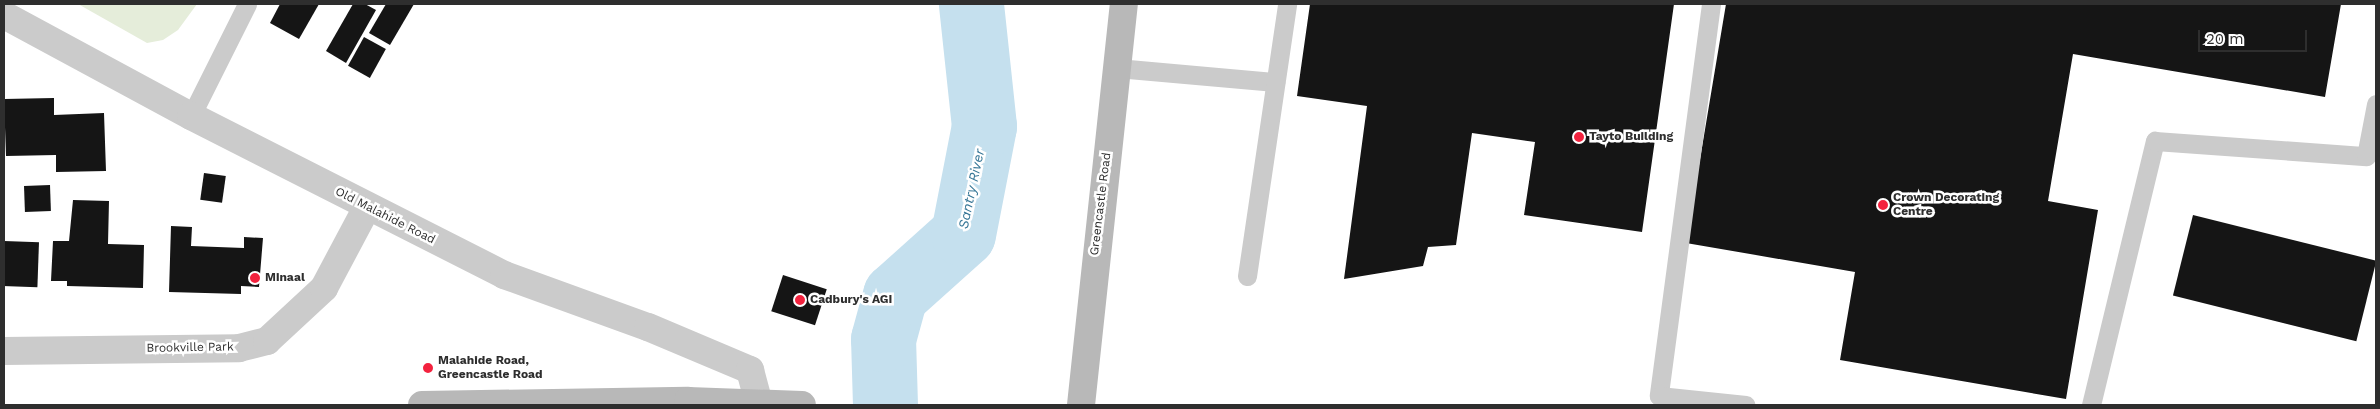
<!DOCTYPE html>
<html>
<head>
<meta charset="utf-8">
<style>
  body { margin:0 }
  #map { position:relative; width:2380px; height:409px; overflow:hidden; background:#fff; font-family:"Work Sans",sans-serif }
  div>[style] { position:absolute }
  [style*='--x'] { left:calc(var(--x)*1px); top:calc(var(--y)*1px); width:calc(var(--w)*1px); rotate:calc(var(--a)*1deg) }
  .green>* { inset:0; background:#e5edda }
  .river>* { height:65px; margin:-32.5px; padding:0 32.5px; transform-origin:32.5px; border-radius:32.5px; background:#c5e0ee }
  .building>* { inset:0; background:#151515; transform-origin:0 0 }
  .lane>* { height:19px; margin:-9.5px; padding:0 9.5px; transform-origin:9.5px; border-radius:9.5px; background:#cbcbcb }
  .street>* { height:28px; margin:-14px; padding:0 14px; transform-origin:14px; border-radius:14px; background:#cbcbcb }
  .secondary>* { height:28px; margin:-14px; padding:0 14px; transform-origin:14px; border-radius:14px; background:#b8b8b8 }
  .dots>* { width:14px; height:14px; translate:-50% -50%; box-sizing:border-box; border:2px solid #fff; border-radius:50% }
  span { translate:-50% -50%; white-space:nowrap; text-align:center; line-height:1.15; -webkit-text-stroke:5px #fff; paint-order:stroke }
  .poi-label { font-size:12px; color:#2e2e2e; font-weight:700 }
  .left { translate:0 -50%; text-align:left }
  .street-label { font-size:12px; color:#2e2e2e }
  .water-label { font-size:14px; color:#367696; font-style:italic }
  .frame { position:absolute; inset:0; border:5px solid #2e2e2e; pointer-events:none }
  .scale { position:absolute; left:2198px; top:30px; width:109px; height:22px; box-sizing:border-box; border:2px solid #2e2e2e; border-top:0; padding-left:6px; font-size:15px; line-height:18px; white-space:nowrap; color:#2e2e2e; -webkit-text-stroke:4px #fff; paint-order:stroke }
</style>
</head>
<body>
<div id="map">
  <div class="green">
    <div style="clip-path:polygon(78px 4px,197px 4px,178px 30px,163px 40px,147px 43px)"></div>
  </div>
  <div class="river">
    <div style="--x:885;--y:405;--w:66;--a:-91.7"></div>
    <div style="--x:883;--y:339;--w:46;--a:-74.7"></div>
    <div style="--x:895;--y:295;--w:91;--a:-41.9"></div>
    <div style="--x:963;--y:234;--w:110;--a:-79"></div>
    <div style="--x:984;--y:126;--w:123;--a:-96.1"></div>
  </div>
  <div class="building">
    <div style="clip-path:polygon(280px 4px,319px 4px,299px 39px,270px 23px)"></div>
    <div style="clip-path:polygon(353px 4px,365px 4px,376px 10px,346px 63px,326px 51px)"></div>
    <div style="clip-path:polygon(386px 4px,414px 4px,390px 45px,369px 33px)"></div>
    <div style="clip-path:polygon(1310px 4px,1674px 4px,1642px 232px,1524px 215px,1535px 142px,1472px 133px,1456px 245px,1428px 247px,1423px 266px,1344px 279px,1367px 106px,1297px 96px)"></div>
    <div style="clip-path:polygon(1726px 4px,2341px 4px,2325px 97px,2073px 54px,2048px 201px,2098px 210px,2066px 399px,1840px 360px,1855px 272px,1686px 243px)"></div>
    <div style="left:364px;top:37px;width:25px;height:33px;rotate:29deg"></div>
    <div style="clip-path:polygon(54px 98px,54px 115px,104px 113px,106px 171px,56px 172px,56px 155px,6px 156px,4px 99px)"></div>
    <div style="left:204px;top:173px;width:22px;height:27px;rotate:8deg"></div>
    <div style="left:50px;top:185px;width:26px;height:26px;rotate:88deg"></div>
    <div style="clip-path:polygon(73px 200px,109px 201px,108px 244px,144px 245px,143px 288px,67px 286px,67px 281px,51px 281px,53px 241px,69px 241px)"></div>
    <div style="left:2193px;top:215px;width:189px;height:83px;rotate:14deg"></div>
    <div style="clip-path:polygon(171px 226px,192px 227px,191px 246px,244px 248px,244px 237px,263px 238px,259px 287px,241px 286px,241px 294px,169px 292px)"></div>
    <div style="left:4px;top:241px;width:35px;height:45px;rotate:2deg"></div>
    <div style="left:783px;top:275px;width:46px;height:38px;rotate:18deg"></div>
  </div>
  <div class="lane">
    <div style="--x:1711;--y:4;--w:395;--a:97.6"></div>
    <div style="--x:1659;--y:396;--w:87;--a:5.9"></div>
    <div style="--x:1117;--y:68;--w:159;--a:5.1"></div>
    <div style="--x:191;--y:116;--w:125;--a:-63.4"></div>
    <div style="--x:1247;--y:276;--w:275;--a:-81.6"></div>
    <div style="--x:2091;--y:405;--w:272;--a:-76.4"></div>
    <div style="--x:2155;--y:141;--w:212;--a:4.1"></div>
    <div style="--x:2366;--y:156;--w:53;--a:-79.1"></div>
  </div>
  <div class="street">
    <div style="--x:4;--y:15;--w:213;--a:28.4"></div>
    <div style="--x:191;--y:116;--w:351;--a:26.9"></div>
    <div style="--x:504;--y:275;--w:153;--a:19.9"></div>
    <div style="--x:648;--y:327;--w:111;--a:22.9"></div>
    <div style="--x:750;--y:370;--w:35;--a:75"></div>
    <div style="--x:4;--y:351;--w:235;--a:-0.7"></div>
    <div style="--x:239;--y:348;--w:29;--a:-14"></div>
    <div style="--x:267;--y:341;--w:78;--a:-42.9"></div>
    <div style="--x:324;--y:288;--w:92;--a:-62"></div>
  </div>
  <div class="secondary">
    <div style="--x:422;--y:405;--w:266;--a:-0.9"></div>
    <div style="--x:688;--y:401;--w:114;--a:2"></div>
    <div style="--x:1081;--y:405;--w:403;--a:-83.9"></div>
  </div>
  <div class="dots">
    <div style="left:1579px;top:137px;background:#f3223e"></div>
    <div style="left:1883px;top:205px;background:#f3223e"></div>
    <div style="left:255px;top:278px;background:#f3223e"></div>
    <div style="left:800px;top:300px;background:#f3223e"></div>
    <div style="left:428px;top:368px;background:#f3223e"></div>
  </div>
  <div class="poi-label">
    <span class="left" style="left:1589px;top:137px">Tayto Building</span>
    <span class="left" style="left:1893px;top:205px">Crown Decorating<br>Centre</span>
    <span class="left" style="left:265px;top:278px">Minaal</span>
    <span class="left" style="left:810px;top:300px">Cadbury's AGI</span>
    <span class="left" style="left:438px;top:368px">Malahide Road,<br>Greencastle Road</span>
  </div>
  <div class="street-label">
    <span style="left:1101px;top:204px;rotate:-83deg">Greencastle Road</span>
    <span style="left:385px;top:216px;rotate:27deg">Old Malahide Road</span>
    <span style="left:190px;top:348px;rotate:-1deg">Brookville Park</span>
  </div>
  <div class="water-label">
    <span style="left:971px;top:189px;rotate:-78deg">Santry River</span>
  </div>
  <div class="frame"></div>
  <div class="scale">20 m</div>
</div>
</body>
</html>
